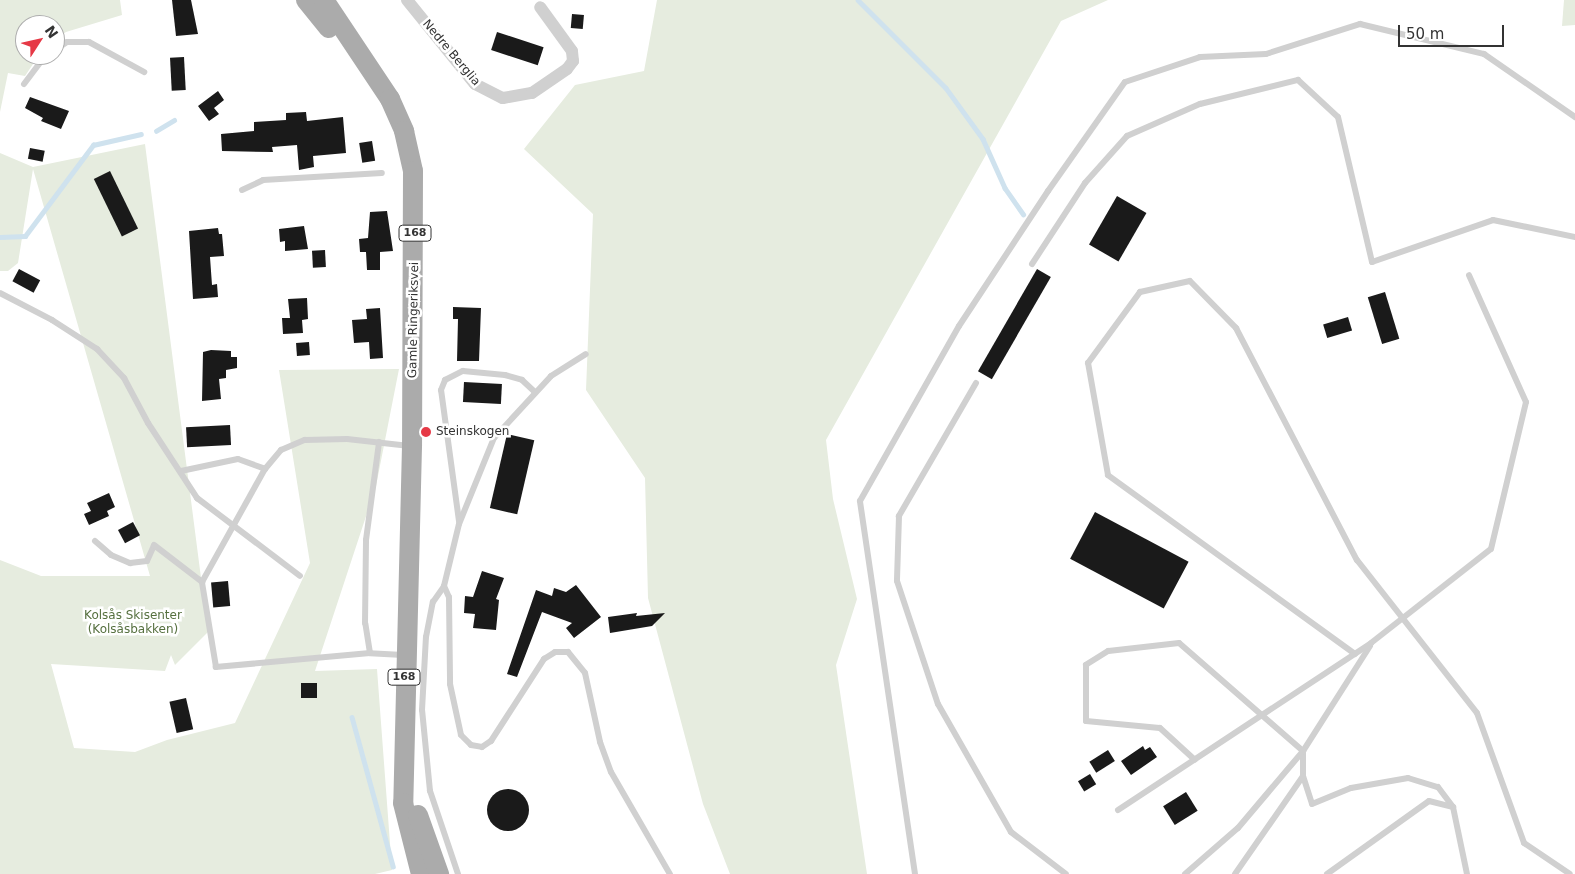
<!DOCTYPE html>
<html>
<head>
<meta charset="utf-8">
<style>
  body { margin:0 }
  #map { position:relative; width:1575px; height:874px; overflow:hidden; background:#fff; font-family:"DejaVu Sans",sans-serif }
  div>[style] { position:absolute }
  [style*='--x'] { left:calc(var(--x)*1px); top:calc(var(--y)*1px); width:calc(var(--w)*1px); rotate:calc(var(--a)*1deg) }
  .green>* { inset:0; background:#e6ecdf }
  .stream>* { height:4.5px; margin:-2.25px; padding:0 2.25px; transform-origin:2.25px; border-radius:2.25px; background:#cfe2ee }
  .building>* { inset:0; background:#1a1a1a; transform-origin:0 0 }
  .round { border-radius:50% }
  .lane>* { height:6px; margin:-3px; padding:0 3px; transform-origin:3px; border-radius:3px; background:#d0d0d0 }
  .street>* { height:12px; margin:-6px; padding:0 6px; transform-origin:6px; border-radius:6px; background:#d0d0d0 }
  .primary>* { height:20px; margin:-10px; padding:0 10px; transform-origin:10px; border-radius:10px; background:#ababab }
  .dots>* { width:14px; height:14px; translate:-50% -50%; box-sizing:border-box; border:2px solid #fff; border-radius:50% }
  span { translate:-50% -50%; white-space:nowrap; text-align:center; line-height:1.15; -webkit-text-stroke:5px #fff; paint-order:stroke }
  .shield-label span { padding:1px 4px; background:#fff; border:1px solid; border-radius:4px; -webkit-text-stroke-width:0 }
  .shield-label { font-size:11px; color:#333; font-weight:700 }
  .street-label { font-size:12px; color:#333 }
  .poi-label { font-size:12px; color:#333 }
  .left { translate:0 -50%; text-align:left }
  .park-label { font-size:12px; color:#56703f }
  .north { position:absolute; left:15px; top:15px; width:50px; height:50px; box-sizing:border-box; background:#fff; border:1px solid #adadad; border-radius:50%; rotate:55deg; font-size:14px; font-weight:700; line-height:20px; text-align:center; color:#333 }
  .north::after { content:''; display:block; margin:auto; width:18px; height:22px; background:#e63946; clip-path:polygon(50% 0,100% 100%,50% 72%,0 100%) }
  .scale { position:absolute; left:1398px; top:25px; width:106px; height:22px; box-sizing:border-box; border:2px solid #333; border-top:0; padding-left:6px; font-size:15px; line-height:18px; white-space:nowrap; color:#333; -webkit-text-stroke:4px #fff; paint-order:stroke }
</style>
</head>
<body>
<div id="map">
  <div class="green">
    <div style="clip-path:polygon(0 0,120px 0,122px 15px,66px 32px,55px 40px,55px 25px,25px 25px,25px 55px,39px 55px,25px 76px,8px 73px,0 112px)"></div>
    <div style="clip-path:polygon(657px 0,1108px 0,1061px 21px,826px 440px,833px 499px,857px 599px,836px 665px,867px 874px,730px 874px,703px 804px,648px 598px,645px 478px,586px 390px,593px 214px,524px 149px,575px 85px,644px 71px)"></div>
    <div style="clip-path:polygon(1564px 0,1575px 0,1575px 25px,1562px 26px)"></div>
    <div style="clip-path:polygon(145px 144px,208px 632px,175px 665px,171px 655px,165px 671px,51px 664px,74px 748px,135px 752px,167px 740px,235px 723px,310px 563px,279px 370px,399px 369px,376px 486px,315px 671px,377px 669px,392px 870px,375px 874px,0 874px,0 560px,41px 576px,150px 576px,33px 169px,18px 263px,8px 271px,0 271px,0 153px,33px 167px)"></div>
  </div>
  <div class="stream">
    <div style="--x:858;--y:0;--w:124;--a:45"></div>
    <div style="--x:946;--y:88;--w:63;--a:54"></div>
    <div style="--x:983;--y:139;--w:54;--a:65.8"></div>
    <div style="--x:1005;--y:188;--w:32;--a:55"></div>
    <div style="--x:156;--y:131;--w:21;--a:-31"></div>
    <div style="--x:0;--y:237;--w:25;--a:-2"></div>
    <div style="--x:25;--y:236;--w:114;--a:-53.2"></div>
    <div style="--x:93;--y:145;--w:49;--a:-12.9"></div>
    <div style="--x:352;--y:717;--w:155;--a:74.6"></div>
  </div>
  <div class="building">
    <div style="clip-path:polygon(172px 0,191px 0,198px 34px,176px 36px)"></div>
    <div style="left:572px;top:14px;width:12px;height:14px;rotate:5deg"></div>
    <div style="left:497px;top:32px;width:49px;height:19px;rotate:18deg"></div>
    <div style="left:184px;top:57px;width:33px;height:14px;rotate:87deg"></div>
    <div style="clip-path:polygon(218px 91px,224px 100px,214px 108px,219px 114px,209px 121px,198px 106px)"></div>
    <div style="clip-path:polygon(30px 97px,69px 111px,61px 129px,41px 121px,43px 118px,25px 108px)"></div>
    <div style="clip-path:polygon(306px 112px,307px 121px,343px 117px,346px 153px,313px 156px,314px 167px,299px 170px,297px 145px,272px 147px,273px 152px,222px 151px,221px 134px,254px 131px,254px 122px,286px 120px,286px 113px)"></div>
    <div style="left:372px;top:141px;width:20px;height:13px;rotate:81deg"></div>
    <div style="left:30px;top:148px;width:15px;height:11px;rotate:11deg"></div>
    <div style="left:110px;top:171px;width:64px;height:18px;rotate:64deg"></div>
    <div style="left:1117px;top:196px;width:34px;height:56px;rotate:30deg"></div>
    <div style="clip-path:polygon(387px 211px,393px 251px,380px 252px,380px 270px,367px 270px,366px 252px,360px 252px,359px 239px,368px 238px,370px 212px)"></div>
    <div style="clip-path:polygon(304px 226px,308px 249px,285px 251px,285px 241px,280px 242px,279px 229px)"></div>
    <div style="clip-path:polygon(218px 228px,219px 234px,222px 234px,224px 256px,210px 257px,212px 285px,217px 284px,218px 297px,193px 299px,189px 231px)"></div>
    <div style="left:325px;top:250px;width:17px;height:13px;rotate:87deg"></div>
    <div style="left:19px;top:269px;width:24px;height:14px;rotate:28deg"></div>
    <div style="left:1037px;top:269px;width:16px;height:118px;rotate:30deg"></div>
    <div style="left:1385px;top:292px;width:49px;height:18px;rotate:73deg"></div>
    <div style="clip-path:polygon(307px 298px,308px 319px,302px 320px,303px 333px,283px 334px,282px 318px,290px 318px,288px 299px)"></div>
    <div style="clip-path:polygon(453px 307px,481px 308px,479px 361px,457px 361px,458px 319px,453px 319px)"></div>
    <div style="clip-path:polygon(380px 308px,383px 358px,370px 359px,369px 342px,354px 343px,352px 320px,367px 319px,366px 309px)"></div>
    <div style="left:1348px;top:317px;width:14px;height:26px;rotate:73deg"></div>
    <div style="left:309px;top:342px;width:13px;height:13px;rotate:86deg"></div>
    <div style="clip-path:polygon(211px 350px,231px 351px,231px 357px,237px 357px,237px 368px,226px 370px,226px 378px,219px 379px,221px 399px,202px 401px,203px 352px)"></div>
    <div style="left:464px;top:382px;width:38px;height:20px;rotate:3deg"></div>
    <div style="left:230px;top:425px;width:20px;height:44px;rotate:87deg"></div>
    <div style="left:507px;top:434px;width:28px;height:76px;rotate:13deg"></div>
    <div style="clip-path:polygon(109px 493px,115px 507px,107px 511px,109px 516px,89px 525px,84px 514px,91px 511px,87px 503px)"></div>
    <div style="left:1095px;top:512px;width:106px;height:53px;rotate:28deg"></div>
    <div style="left:133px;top:522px;width:15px;height:17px;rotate:62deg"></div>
    <div style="clip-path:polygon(482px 571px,504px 578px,496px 599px,499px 600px,496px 630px,473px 628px,475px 614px,464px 613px,465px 596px,473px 597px)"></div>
    <div style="left:228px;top:581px;width:25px;height:17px;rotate:85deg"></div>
    <div style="clip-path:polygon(576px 585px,601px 617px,574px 638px,566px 628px,572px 623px,542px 612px,517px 677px,507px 674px,536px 590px,552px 596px,554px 588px,566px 592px)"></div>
    <div style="clip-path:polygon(637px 613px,636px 616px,665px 613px,652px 626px,610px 633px,608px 617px)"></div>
    <div style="left:301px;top:683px;width:16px;height:15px"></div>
    <div style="left:186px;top:698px;width:32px;height:17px;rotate:77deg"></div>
    <div style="clip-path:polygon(1143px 746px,1145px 750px,1150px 747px,1157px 757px,1131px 775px,1121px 761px)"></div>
    <div style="left:1108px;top:750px;width:13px;height:22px;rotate:58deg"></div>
    <div style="left:1090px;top:774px;width:12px;height:14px;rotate:59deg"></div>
    <div class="round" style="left:487px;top:789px;width:42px;height:42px"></div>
    <div style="left:1186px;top:792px;width:22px;height:27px;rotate:58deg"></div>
  </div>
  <div class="lane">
    <div style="--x:55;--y:50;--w:14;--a:-34"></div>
    <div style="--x:67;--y:42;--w:22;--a:0"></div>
    <div style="--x:89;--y:42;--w:63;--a:28.6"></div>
    <div style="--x:24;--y:84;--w:36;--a:-53"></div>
    <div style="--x:242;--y:190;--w:23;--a:-25"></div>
    <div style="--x:263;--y:180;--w:119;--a:-3.4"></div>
    <div style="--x:1032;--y:264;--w:97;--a:-56.8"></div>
    <div style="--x:1085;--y:183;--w:63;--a:-48.2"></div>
    <div style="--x:1127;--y:136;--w:80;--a:-23.7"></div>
    <div style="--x:1200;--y:104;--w:101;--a:-13.8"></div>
    <div style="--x:1298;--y:80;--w:54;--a:42.8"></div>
    <div style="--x:1338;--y:117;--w:149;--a:76.8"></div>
    <div style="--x:1372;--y:262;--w:128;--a:-19.1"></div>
    <div style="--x:1493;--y:220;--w:84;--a:11.7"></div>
    <div style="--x:0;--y:293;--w:59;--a:27.4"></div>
    <div style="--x:52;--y:320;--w:54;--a:32.8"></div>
    <div style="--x:97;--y:349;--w:40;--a:47"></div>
    <div style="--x:124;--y:378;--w:51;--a:61.9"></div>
    <div style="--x:148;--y:423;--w:90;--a:56.8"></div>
    <div style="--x:197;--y:498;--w:129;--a:37.1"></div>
    <div style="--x:976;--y:383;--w:154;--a:120.1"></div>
    <div style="--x:899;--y:516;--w:65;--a:91.8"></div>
    <div style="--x:897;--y:581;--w:130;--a:71.6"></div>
    <div style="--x:938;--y:704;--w:147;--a:60.3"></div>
    <div style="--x:1011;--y:832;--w:69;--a:37.4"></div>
    <div style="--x:181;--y:471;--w:58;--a:-11.9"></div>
    <div style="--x:238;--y:459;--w:29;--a:20"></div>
    <div style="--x:459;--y:521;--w:132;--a:-97.8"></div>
    <div style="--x:441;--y:390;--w:11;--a:-68"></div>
    <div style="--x:445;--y:380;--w:20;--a:-27"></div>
    <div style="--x:463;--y:371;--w:42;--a:5.4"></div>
    <div style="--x:505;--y:375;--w:18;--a:16"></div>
    <div style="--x:522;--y:380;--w:18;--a:43"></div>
    <div style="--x:95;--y:541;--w:21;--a:41"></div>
    <div style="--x:111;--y:555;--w:21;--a:23"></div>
    <div style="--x:130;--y:563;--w:17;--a:-7"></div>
    <div style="--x:147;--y:561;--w:17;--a:-66"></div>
    <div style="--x:154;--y:545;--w:61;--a:37.6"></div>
    <div style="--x:444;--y:586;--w:64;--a:-76.4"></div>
    <div style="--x:459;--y:524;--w:93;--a:-67.9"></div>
    <div style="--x:494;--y:438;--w:84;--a:-47.4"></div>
    <div style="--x:551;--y:376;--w:41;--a:-32.2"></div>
    <div style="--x:1370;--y:646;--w:125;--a:122.5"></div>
    <div style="--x:1303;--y:751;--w:25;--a:90"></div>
    <div style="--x:1303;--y:776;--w:29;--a:72"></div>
    <div style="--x:1312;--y:804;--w:42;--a:-22.3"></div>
    <div style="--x:1351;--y:788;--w:58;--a:-10"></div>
    <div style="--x:1408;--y:778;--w:31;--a:17"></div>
    <div style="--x:1438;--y:787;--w:25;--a:53"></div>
    <div style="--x:370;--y:653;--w:30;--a:-99"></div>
    <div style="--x:365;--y:623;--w:83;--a:-89.3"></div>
    <div style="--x:366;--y:540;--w:99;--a:-82.4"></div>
    <div style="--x:1355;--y:654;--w:305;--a:-144.1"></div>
    <div style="--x:1108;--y:475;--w:114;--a:-100.1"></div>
    <div style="--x:1088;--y:363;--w:88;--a:-53.8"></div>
    <div style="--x:1140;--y:292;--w:51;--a:-12.4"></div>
    <div style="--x:1190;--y:281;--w:66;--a:45.6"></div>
    <div style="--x:1236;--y:328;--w:262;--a:62.5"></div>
    <div style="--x:1357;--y:560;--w:194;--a:51.9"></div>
    <div style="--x:1477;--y:713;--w:138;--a:70.1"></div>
    <div style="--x:1524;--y:843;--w:55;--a:34"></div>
    <div style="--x:403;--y:655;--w:33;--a:-177"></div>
    <div style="--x:370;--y:653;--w:155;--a:174.8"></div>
    <div style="--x:216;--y:667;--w:86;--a:-99.4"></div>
    <div style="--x:202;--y:582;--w:129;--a:-60.9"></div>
    <div style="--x:265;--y:469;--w:25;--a:-50"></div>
    <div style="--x:281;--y:450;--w:26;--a:-23"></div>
    <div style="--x:305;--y:440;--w:42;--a:-1.4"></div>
    <div style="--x:347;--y:439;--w:63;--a:6.3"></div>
    <div style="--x:1118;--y:810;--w:303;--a:-33.4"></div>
    <div style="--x:1371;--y:643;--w:152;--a:-38.1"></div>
    <div style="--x:1491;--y:549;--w:151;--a:-76.6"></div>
    <div style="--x:1526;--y:402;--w:139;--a:-114.2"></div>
    <div style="--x:458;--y:874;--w:88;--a:-108.6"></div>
    <div style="--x:430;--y:791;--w:81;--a:-95.6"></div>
    <div style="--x:422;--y:710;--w:73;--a:-86.9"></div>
    <div style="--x:426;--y:637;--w:36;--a:-79"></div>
    <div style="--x:433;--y:602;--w:19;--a:-55"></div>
    <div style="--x:444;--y:586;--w:12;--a:66"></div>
    <div style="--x:449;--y:597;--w:87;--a:89.3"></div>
    <div style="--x:450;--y:684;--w:52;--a:77.8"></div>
    <div style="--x:461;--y:735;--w:14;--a:45"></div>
    <div style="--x:471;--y:745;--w:11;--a:10"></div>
    <div style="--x:482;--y:747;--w:11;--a:-34"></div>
    <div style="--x:491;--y:741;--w:98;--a:-57.1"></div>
    <div style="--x:544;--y:659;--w:13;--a:-32"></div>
    <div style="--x:555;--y:652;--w:13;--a:0"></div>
    <div style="--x:568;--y:652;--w:27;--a:51"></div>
    <div style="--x:585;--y:673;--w:71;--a:77.7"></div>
    <div style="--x:600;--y:742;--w:32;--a:70"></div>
    <div style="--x:611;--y:772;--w:118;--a:60"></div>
    <div style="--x:915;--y:874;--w:377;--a:-98.4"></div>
    <div style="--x:860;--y:501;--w:201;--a:-60.5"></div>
    <div style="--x:959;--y:326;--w:162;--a:-56.6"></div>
    <div style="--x:1048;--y:191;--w:133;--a:-54.8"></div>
    <div style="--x:1125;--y:82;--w:79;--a:-18.4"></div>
    <div style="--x:1200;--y:57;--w:66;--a:-2.6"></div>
    <div style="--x:1266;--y:54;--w:99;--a:-17.7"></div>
    <div style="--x:1360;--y:24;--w:128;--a:13.6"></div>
    <div style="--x:1484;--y:54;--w:111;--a:34.7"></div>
    <div style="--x:1185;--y:874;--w:70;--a:-41"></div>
    <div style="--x:1238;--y:828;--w:101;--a:-49.8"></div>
    <div style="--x:1303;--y:751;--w:164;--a:-138.9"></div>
    <div style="--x:1179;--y:643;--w:71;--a:173.6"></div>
    <div style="--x:1108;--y:651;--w:26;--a:148"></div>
    <div style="--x:1086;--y:665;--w:56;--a:90"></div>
    <div style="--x:1086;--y:721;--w:74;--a:5.4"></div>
    <div style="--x:1160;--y:728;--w:47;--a:42.4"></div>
    <div style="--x:1235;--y:874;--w:119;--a:-55.2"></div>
    <div style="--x:1327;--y:874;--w:125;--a:-35.6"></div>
    <div style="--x:1429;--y:801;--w:25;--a:14"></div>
    <div style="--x:1453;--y:807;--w:68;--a:78.2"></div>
  </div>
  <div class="street">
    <div style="--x:407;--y:0;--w:108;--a:51"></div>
    <div style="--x:475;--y:84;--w:31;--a:27"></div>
    <div style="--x:503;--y:98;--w:29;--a:-10"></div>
    <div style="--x:532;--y:93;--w:42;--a:-34.4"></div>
    <div style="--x:567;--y:69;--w:10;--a:-53"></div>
    <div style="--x:573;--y:61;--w:10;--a:-96"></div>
    <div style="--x:572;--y:51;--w:54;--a:-126"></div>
  </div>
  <div class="primary">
    <div style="--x:306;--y:0;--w:36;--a:51"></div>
    <div style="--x:324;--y:0;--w:119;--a:56.3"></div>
    <div style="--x:390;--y:99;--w:35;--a:66"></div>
    <div style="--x:404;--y:131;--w:41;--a:77.3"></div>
    <div style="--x:413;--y:171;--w:275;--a:90.2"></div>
    <div style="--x:412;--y:446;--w:357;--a:91.4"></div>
    <div style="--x:403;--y:803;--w:73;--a:75.8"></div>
    <div style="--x:418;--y:815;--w:63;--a:70.4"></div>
  </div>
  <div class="dots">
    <div style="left:426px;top:432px;background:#e63946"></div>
  </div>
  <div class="shield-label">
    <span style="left:415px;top:233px">168</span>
    <span style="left:404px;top:677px">168</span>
  </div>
  <div class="street-label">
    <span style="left:451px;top:53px;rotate:50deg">Nedre Berglia</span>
    <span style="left:414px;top:320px;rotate:-89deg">Gamle Ringeriksvei</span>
  </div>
  <div class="poi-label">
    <span class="left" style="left:436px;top:432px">Steinskogen</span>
  </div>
  <div class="park-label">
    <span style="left:133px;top:623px">Kolsås Skisenter<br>(Kolsåsbakken)</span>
  </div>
  <div class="north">N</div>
  <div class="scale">50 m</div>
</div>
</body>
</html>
